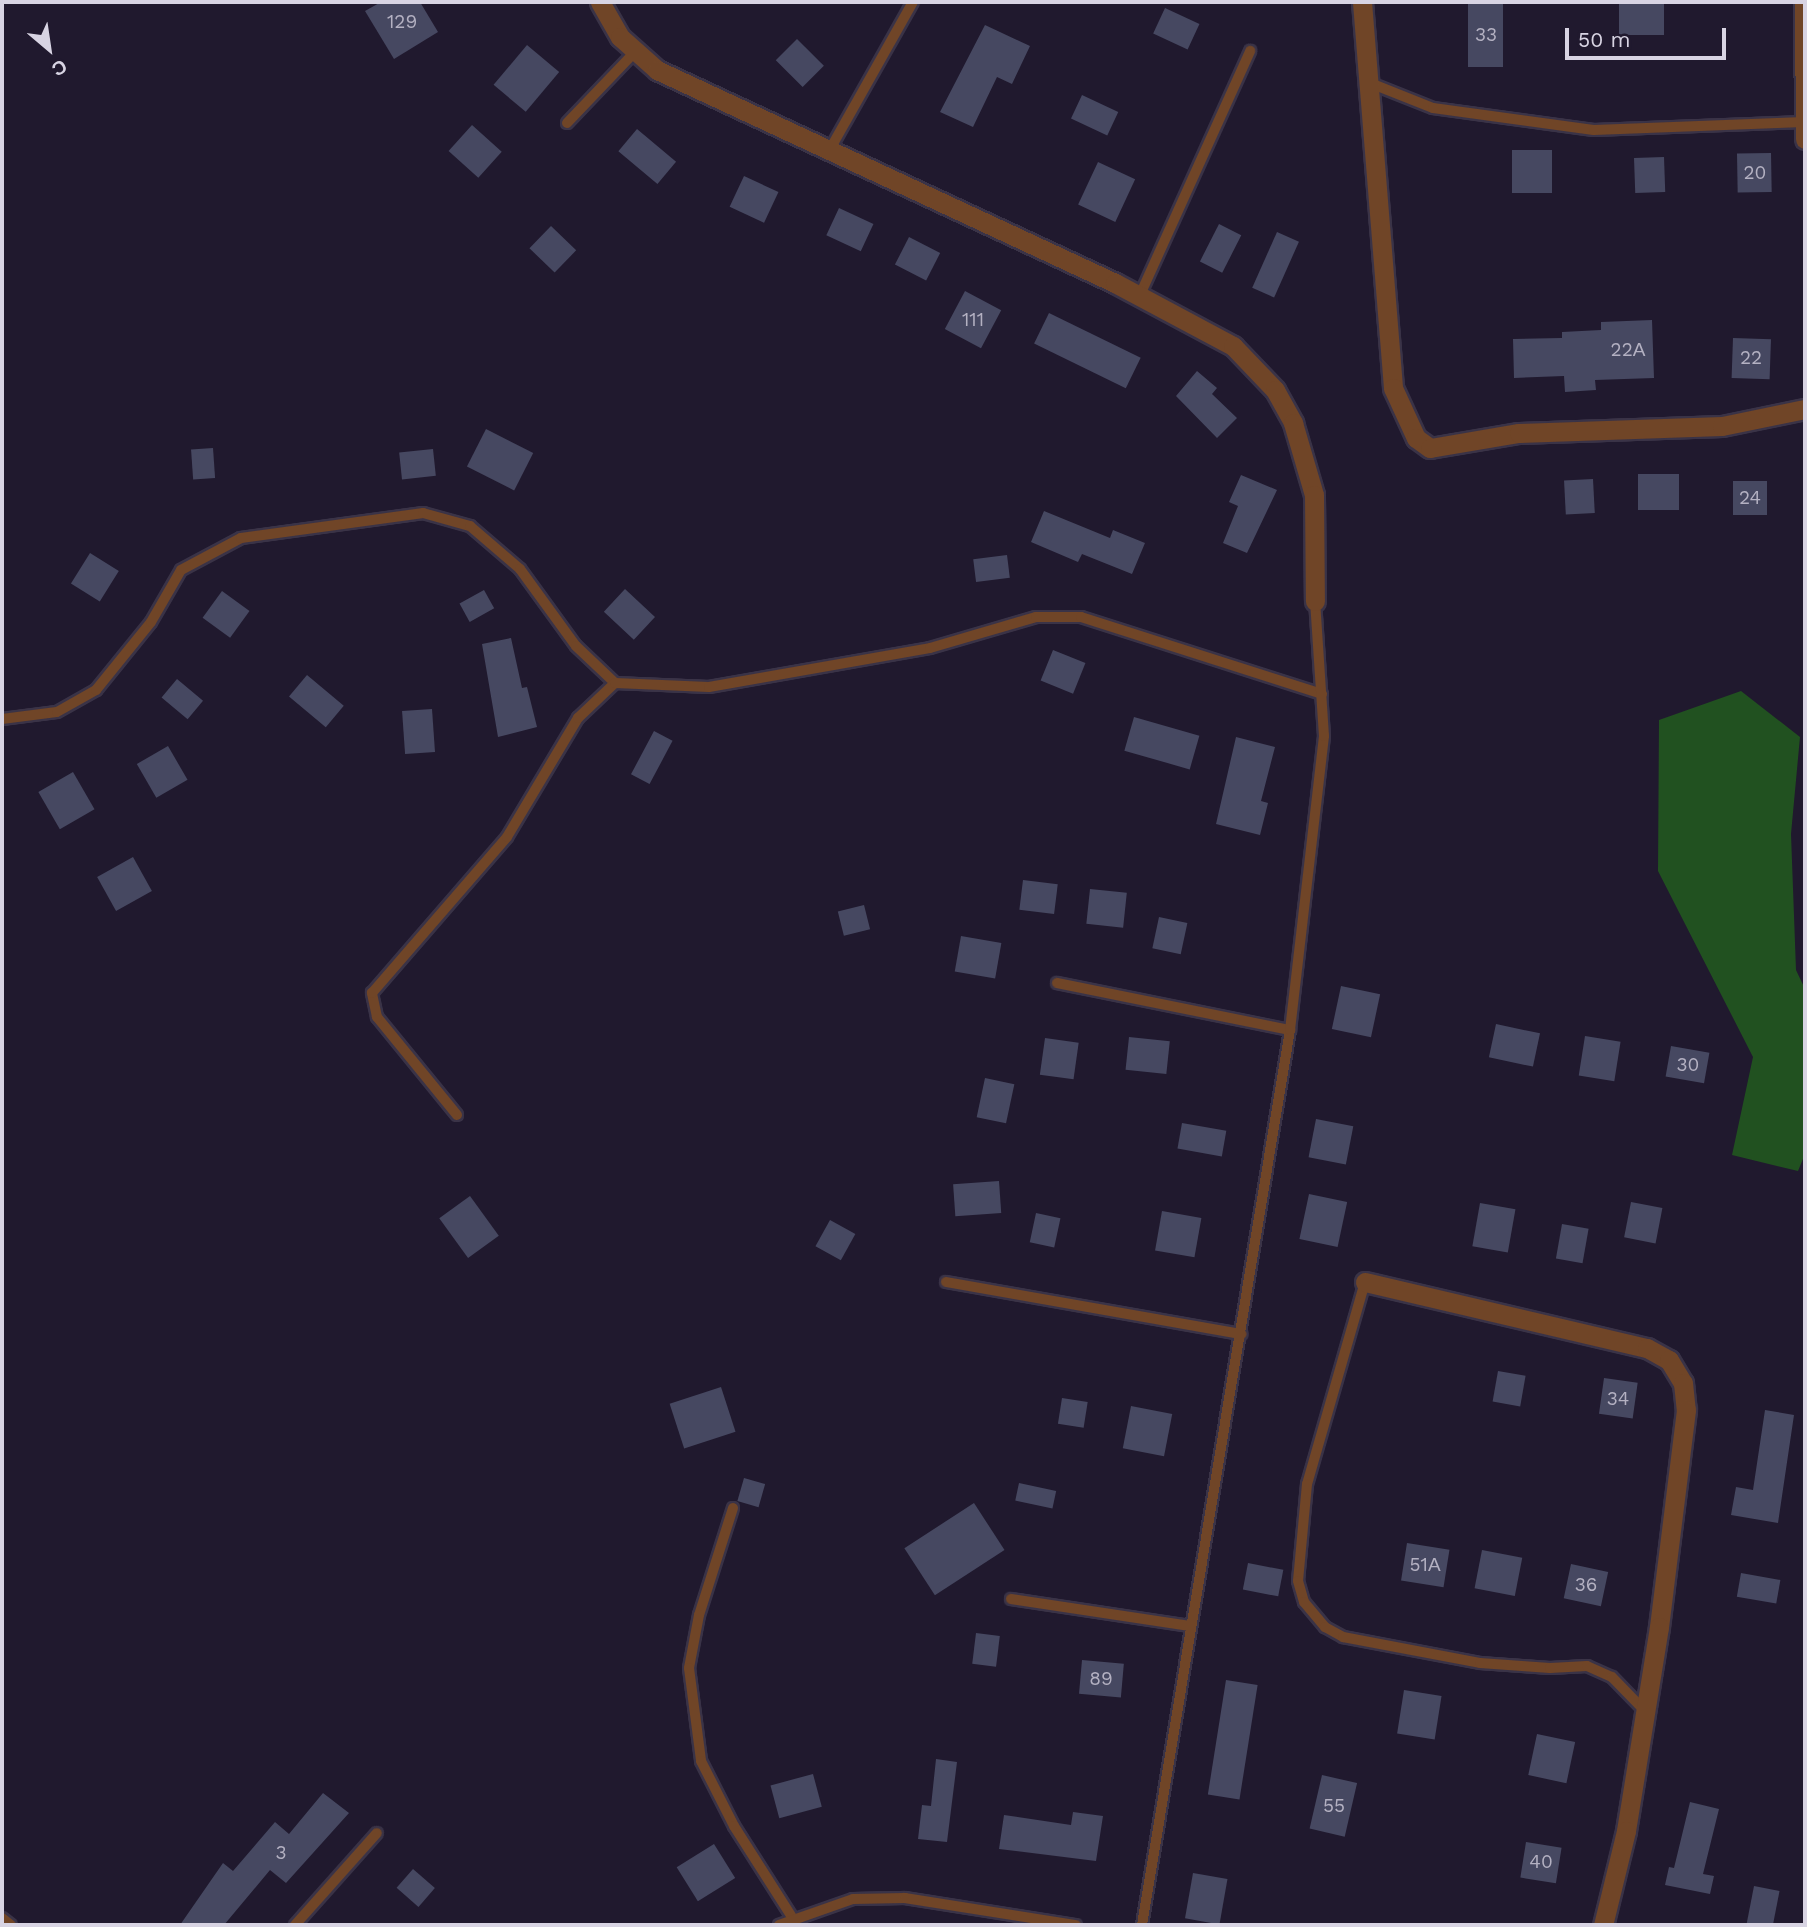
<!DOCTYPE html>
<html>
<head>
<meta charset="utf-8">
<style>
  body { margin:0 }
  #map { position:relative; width:1807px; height:1927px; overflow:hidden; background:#20192e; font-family:"Work Sans",sans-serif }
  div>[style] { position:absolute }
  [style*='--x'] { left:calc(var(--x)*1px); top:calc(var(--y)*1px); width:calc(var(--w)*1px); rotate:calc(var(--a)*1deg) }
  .green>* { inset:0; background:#215120 }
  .building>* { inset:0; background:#464861; transform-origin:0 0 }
  .roads { filter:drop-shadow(2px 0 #3a3347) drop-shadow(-2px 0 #3a3347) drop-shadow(0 2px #3a3347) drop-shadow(0 -2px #3a3347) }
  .service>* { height:10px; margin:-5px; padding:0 5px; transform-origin:5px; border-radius:5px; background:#704527 }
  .minor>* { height:19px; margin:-9.5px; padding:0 9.5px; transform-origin:9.5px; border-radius:9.5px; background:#704527 }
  span { translate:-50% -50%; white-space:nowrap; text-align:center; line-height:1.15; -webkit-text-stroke:6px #20192e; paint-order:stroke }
  .number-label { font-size:19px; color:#b4b1c2 }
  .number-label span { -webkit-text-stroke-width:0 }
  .frame { position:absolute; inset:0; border:4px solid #d8d4e3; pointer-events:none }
  .north { position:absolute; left:14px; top:14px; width:70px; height:70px; -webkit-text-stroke:5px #20192e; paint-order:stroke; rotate:151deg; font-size:19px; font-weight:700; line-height:28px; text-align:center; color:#d8d4e3 }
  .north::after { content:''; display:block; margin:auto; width:24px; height:32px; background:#d8d4e3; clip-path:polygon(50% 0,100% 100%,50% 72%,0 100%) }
  .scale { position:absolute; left:1565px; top:28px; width:161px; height:32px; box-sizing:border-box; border:4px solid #d8d4e3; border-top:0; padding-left:9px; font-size:21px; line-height:24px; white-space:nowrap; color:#d8d4e3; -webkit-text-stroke:5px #20192e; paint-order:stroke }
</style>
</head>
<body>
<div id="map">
  <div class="green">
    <div style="clip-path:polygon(1741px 691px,1800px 737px,1791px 834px,1796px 970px,1805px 989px,1805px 1154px,1798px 1171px,1732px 1155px,1753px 1057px,1658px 871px,1659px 720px)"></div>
  </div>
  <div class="building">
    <div style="clip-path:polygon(381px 2px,420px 2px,438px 32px,394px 59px,365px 11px)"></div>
    <div style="left:1619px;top:2px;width:45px;height:33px"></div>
    <div style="left:1468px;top:4px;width:35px;height:63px"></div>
    <div style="left:1165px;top:8px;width:38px;height:28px;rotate:25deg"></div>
    <div style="clip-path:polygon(985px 25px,1030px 46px,1012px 84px,997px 77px,973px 127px,940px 112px)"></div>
    <div style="left:797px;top:39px;width:38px;height:30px;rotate:45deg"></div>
    <div style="left:527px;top:45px;width:42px;height:52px;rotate:40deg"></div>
    <div style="left:1082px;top:95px;width:40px;height:26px;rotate:25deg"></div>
    <div style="left:472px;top:125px;width:40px;height:35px;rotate:42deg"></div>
    <div style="left:637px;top:129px;width:51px;height:29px;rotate:40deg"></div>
    <div style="left:1512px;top:150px;width:40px;height:43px"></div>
    <div style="left:1771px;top:153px;width:39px;height:34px;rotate:89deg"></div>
    <div style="left:1664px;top:157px;width:35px;height:30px;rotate:88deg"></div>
    <div style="left:1098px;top:162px;width:41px;height:47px;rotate:25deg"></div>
    <div style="left:744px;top:176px;width:38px;height:34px;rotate:25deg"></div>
    <div style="left:839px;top:208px;width:38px;height:30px;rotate:25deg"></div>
    <div style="left:1219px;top:224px;width:25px;height:42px;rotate:27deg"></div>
    <div style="left:551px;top:226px;width:35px;height:31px;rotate:44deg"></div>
    <div style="left:1277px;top:232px;width:24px;height:61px;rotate:24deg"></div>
    <div style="left:909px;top:237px;width:35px;height:31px;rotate:27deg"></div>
    <div style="left:965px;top:291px;width:41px;height:43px;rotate:28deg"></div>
    <div style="left:1049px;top:313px;width:102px;height:34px;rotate:26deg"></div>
    <div style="clip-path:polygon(1652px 320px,1654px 378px,1595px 380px,1596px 390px,1565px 392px,1564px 376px,1514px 378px,1513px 339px,1562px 338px,1562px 332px,1601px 330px,1601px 322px)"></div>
    <div style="left:1733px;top:338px;width:38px;height:40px;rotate:2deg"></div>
    <div style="clip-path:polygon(1197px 371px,1217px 388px,1212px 394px,1237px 418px,1217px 438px,1176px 396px)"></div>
    <div style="left:486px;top:429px;width:53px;height:42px;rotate:27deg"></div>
    <div style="left:213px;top:448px;width:30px;height:22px;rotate:86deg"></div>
    <div style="left:433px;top:449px;width:27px;height:34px;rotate:84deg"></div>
    <div style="left:1638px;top:474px;width:41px;height:36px"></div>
    <div style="clip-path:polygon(1241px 475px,1277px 490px,1247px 553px,1223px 543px,1238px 506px,1229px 502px)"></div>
    <div style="left:1593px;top:479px;width:34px;height:29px;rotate:87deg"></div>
    <div style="left:1733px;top:481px;width:34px;height:34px"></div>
    <div style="clip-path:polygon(1044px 511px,1110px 538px,1113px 530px,1145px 543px,1132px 574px,1082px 554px,1078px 562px,1031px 542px)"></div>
    <div style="left:90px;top:553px;width:34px;height:36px;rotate:32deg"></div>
    <div style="left:1007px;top:555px;width:23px;height:34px;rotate:83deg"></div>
    <div style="left:625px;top:589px;width:41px;height:31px;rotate:43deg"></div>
    <div style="left:484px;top:590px;width:21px;height:28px;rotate:61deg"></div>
    <div style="left:222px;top:591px;width:34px;height:33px;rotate:36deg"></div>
    <div style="clip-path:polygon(511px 638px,522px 688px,527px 687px,537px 727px,498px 737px,482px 644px)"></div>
    <div style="left:1053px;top:650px;width:35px;height:33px;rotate:22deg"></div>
    <div style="left:307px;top:675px;width:48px;height:28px;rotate:40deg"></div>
    <div style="left:177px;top:679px;width:34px;height:24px;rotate:40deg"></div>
    <div style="left:432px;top:709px;width:43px;height:30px;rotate:86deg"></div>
    <div style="left:1134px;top:717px;width:68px;height:35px;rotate:16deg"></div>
    <div style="left:654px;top:731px;width:21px;height:49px;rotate:28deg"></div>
    <div style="clip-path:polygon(1236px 737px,1275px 747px,1261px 801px,1268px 803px,1260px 835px,1216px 824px)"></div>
    <div style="left:168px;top:746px;width:39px;height:36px;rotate:60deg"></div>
    <div style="left:73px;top:772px;width:43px;height:40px;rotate:60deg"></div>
    <div style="left:133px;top:857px;width:39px;height:41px;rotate:61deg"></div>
    <div style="left:1023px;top:880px;width:35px;height:30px;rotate:7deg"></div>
    <div style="left:1090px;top:889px;width:37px;height:35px;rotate:6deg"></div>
    <div style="left:864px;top:905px;width:25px;height:27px;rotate:76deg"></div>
    <div style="left:1159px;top:917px;width:29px;height:32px;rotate:12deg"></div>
    <div style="left:961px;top:936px;width:41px;height:36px;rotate:10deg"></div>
    <div style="left:1341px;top:986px;width:40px;height:44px;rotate:12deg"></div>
    <div style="left:1496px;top:1024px;width:45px;height:34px;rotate:12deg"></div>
    <div style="left:1585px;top:1036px;width:36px;height:40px;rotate:9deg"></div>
    <div style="left:1129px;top:1037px;width:41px;height:33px;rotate:6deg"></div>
    <div style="left:1045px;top:1038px;width:34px;height:37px;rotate:8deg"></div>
    <div style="left:1671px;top:1046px;width:39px;height:31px;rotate:10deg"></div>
    <div style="left:985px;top:1078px;width:30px;height:40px;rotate:12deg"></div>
    <div style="left:1316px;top:1119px;width:38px;height:39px;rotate:11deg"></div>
    <div style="left:1182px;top:1123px;width:45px;height:26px;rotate:10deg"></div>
    <div style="left:999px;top:1181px;width:32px;height:46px;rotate:86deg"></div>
    <div style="left:1309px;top:1194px;width:39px;height:46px;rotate:12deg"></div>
    <div style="left:470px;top:1196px;width:49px;height:38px;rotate:54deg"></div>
    <div style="left:1631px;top:1202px;width:32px;height:36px;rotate:11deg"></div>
    <div style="left:1480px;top:1203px;width:36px;height:44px;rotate:10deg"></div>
    <div style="left:1162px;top:1211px;width:40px;height:40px;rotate:10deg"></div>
    <div style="left:1036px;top:1213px;width:25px;height:30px;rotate:12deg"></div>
    <div style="left:830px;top:1220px;width:29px;height:30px;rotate:29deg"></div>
    <div style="left:1562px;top:1224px;width:27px;height:35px;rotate:10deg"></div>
    <div style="left:1498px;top:1371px;width:28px;height:31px;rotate:10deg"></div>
    <div style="left:1604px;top:1378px;width:34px;height:36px;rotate:8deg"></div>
    <div style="left:721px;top:1387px;width:47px;height:54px;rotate:72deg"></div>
    <div style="left:1062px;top:1398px;width:26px;height:26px;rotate:9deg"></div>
    <div style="left:1131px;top:1406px;width:42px;height:43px;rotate:11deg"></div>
    <div style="clip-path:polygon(1765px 1410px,1794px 1415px,1778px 1523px,1731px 1515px,1736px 1487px,1753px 1490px)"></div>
    <div style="left:744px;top:1478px;width:22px;height:24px;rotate:16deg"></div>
    <div style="left:1019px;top:1483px;width:38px;height:18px;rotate:12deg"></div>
    <div style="left:974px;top:1503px;width:56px;height:83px;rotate:57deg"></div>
    <div style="left:1407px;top:1543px;width:43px;height:38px;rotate:9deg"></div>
    <div style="left:1482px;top:1550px;width:41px;height:39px;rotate:11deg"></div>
    <div style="left:1248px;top:1563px;width:36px;height:27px;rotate:11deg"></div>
    <div style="left:1571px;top:1564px;width:38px;height:35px;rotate:12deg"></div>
    <div style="left:1741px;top:1573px;width:40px;height:24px;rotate:10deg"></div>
    <div style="left:976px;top:1633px;width:24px;height:31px;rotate:7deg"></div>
    <div style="left:1082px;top:1660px;width:42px;height:34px;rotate:5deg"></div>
    <div style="left:1226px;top:1680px;width:32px;height:116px;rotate:9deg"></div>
    <div style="left:1404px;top:1690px;width:38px;height:44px;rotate:9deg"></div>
    <div style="left:1537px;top:1734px;width:39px;height:42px;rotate:12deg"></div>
    <div style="clip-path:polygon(936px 1759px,957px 1762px,947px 1842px,918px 1839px,922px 1805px,931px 1806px)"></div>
    <div style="left:813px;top:1774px;width:34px;height:44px;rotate:75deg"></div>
    <div style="left:1322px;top:1775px;width:36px;height:55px;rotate:13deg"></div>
    <div style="clip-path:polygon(323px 1793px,349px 1813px,286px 1883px,270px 1870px,224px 1925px,180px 1925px,223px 1863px,233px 1871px,275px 1822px,289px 1834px)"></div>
    <div style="clip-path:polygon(1690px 1802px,1719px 1809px,1703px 1874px,1714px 1876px,1710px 1894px,1665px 1885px,1669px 1867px,1674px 1868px)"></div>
    <div style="clip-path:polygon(1073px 1812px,1103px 1816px,1096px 1861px,999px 1849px,1004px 1815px,1071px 1825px)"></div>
    <div style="left:1526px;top:1842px;width:36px;height:36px;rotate:9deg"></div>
    <div style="left:714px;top:1844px;width:40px;height:44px;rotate:58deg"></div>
    <div style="left:413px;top:1869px;width:29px;height:25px;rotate:41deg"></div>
    <div style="left:1193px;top:1873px;width:35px;height:46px;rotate:10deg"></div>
    <div style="left:1754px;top:1886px;width:26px;height:40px;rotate:11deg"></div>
  </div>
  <div class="roads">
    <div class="service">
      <div style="--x:1370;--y:83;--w:68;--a:21.6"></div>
      <div style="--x:1433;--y:108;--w:162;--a:7.8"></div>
      <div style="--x:1594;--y:130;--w:210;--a:-2.2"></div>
      <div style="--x:567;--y:123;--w:97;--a:-46.3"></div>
      <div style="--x:829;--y:151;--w:171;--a:-60.6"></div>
      <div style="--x:1140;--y:295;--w:268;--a:-65.7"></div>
      <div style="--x:2;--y:719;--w:55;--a:-7.3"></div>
      <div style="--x:57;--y:712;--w:45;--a:-29.4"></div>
      <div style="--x:96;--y:690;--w:87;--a:-51"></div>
      <div style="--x:151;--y:622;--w:60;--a:-60"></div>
      <div style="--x:181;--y:570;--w:68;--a:-28.1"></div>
      <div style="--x:241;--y:538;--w:184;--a:-7.8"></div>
      <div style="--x:423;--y:513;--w:49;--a:15.5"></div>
      <div style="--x:470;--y:526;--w:66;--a:40.7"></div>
      <div style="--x:520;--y:569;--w:95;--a:54"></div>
      <div style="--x:576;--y:646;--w:54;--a:43.5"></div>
      <div style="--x:1057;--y:983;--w:238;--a:11.4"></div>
      <div style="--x:457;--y:1115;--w:127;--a:-129.2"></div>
      <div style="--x:377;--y:1017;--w:25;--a:-102"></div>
      <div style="--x:372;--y:993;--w:206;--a:-49.1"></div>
      <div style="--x:507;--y:837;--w:139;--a:-59.2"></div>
      <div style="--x:578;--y:718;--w:51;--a:-43.4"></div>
      <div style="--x:615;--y:683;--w:94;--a:2.4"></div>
      <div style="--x:709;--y:687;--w:224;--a:-10"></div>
      <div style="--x:930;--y:648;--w:110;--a:-16.3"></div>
      <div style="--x:1036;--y:617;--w:45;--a:0"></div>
      <div style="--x:1081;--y:617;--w:253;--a:17.7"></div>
      <div style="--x:946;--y:1282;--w:300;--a:10"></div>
      <div style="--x:1365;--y:1282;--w:210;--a:106"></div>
      <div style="--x:1307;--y:1484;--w:97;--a:95.3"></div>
      <div style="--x:1298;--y:1581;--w:22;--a:74"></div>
      <div style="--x:1304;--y:1602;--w:33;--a:50"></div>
      <div style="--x:1325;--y:1627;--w:21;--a:29"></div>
      <div style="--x:1343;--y:1637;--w:139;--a:10.7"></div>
      <div style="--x:1480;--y:1663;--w:70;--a:4.1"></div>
      <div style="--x:1550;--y:1668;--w:37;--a:-3"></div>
      <div style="--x:1587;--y:1666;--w:27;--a:24"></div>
      <div style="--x:1612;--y:1677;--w:46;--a:45.9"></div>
      <div style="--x:733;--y:1508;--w:112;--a:107.6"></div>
      <div style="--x:699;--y:1615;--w:54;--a:100.7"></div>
      <div style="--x:689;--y:1668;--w:94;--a:82.6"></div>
      <div style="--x:701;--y:1761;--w:73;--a:63.1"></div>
      <div style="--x:734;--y:1826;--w:108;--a:57.5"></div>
      <div style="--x:1011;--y:1599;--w:181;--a:8.6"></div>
      <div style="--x:2;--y:1918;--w:11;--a:38"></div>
      <div style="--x:295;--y:1925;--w:123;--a:-48.3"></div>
      <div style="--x:779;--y:1925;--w:78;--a:-19.4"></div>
      <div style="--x:853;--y:1899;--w:52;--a:-1.1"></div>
      <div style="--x:905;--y:1898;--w:173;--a:9"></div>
      <div style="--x:1142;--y:1925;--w:907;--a:-80.61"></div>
      <div style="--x:1290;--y:1030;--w:296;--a:-83.4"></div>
      <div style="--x:1324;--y:736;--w:135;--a:-93.8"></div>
    </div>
    <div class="minor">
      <div style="--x:600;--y:2;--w:40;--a:60.3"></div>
      <div style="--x:620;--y:37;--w:50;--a:41.7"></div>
      <div style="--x:657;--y:70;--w:505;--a:24.94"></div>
      <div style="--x:1115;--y:283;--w:134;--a:28.1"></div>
      <div style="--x:1233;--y:346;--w:61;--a:46.3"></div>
      <div style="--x:1275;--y:390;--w:38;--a:61"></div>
      <div style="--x:1293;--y:423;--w:75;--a:73.7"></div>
      <div style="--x:1314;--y:495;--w:106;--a:89.5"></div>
      <div style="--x:1362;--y:2;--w:387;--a:85.4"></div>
      <div style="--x:1393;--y:388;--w:55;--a:65.3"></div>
      <div style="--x:1416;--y:438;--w:17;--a:36"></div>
      <div style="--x:1430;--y:448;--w:90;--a:-9.6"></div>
      <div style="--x:1519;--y:433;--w:203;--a:-2"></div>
      <div style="--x:1722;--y:426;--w:85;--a:-11.6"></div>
      <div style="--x:1804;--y:2;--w:137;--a:89.6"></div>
      <div style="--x:1365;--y:1282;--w:290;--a:13.2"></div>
      <div style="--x:1647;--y:1348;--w:25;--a:29"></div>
      <div style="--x:1669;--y:1360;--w:27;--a:59"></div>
      <div style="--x:1683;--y:1383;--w:27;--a:84"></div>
      <div style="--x:1686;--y:1410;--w:219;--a:97.1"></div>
      <div style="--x:1659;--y:1627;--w:207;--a:99.2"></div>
      <div style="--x:1626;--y:1831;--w:97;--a:103.7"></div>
    </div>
  </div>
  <div class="number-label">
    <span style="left:402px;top:22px">129</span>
    <span style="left:1486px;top:35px">33</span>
    <span style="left:1755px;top:173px">20</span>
    <span style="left:973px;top:320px">111</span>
    <span style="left:1628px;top:350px">22А</span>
    <span style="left:1751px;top:358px">22</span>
    <span style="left:1750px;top:498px">24</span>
    <span style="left:1688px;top:1065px">30</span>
    <span style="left:1618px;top:1399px">34</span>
    <span style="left:1425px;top:1565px">51А</span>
    <span style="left:1586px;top:1585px">36</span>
    <span style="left:1101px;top:1679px">89</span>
    <span style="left:1334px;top:1806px">55</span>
    <span style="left:281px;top:1853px">3</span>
    <span style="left:1541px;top:1862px">40</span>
  </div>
  <div class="frame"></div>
  <div class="north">С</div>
  <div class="scale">50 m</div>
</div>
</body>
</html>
